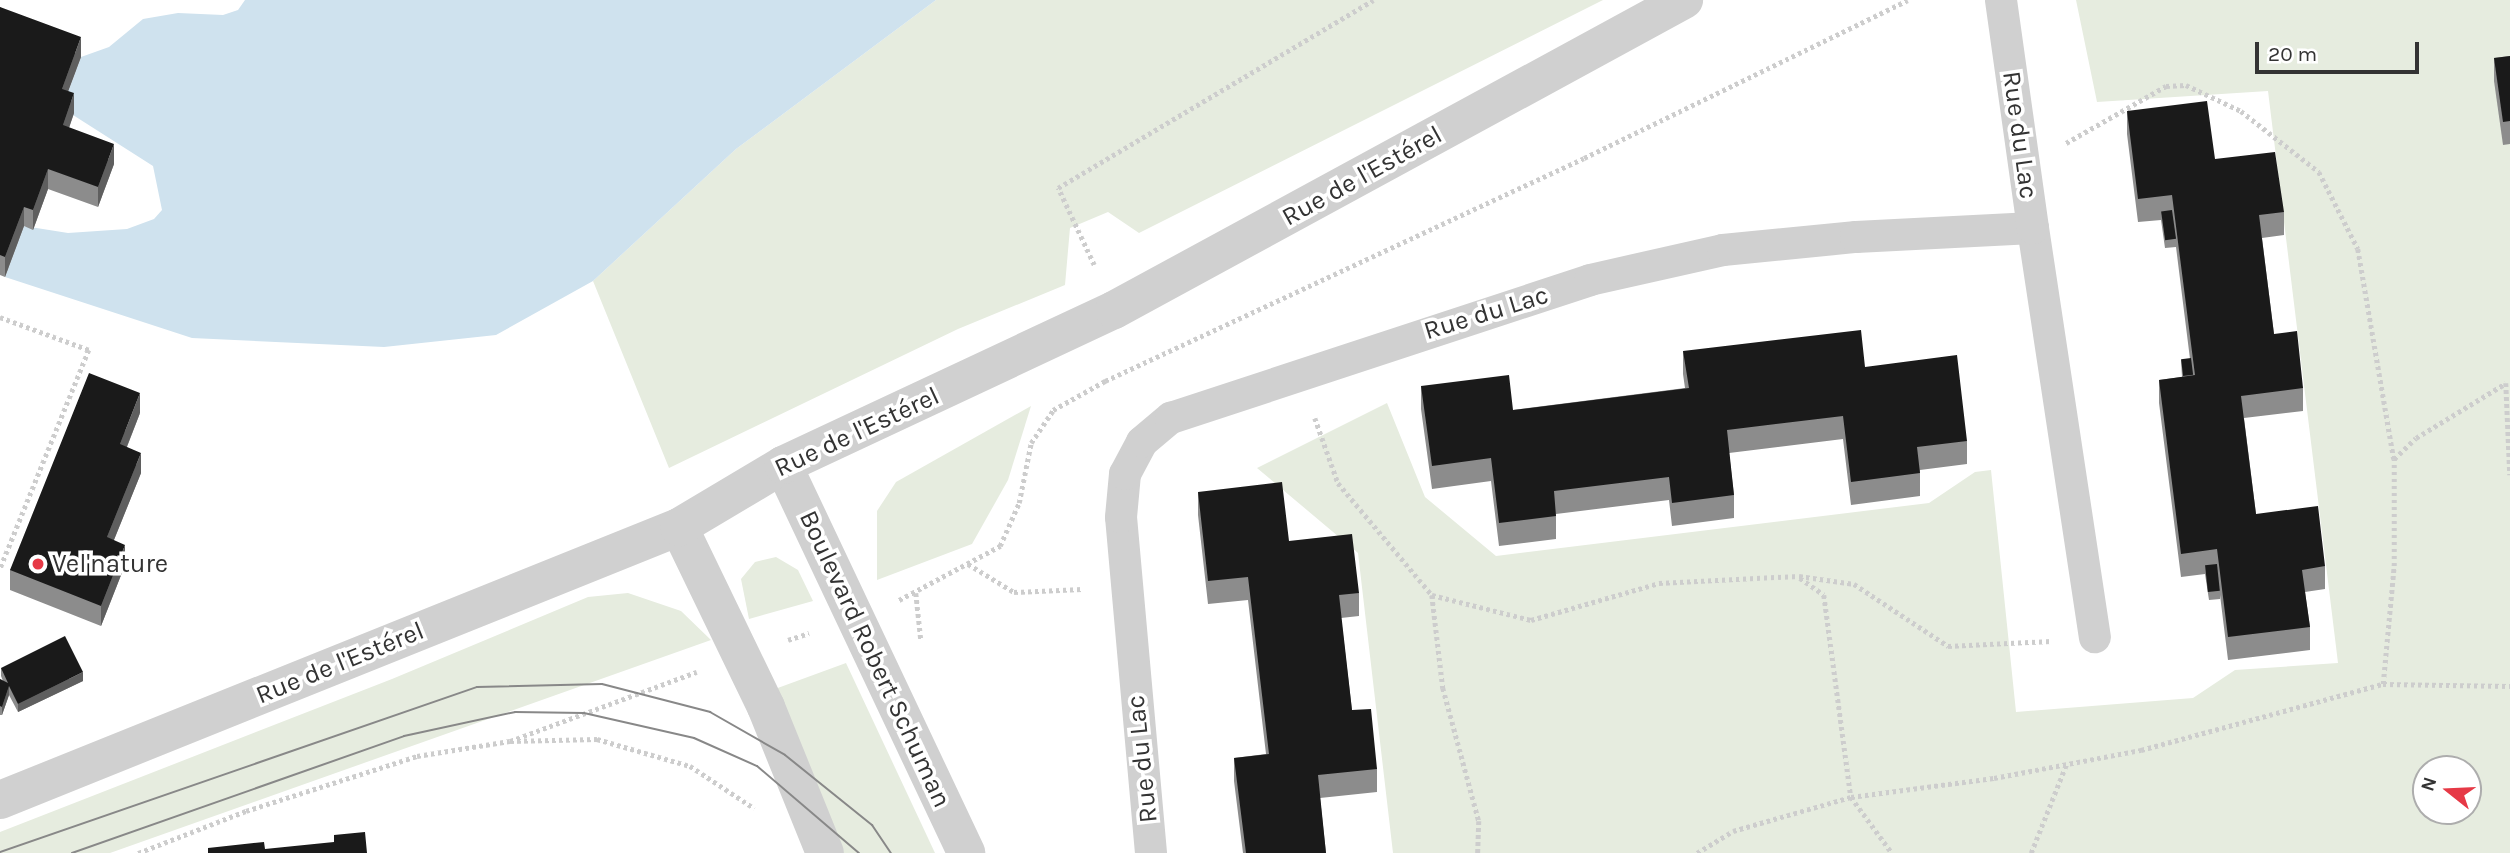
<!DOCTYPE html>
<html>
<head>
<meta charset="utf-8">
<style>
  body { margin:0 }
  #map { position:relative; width:2510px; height:853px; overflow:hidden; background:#fff; font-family:Karla,sans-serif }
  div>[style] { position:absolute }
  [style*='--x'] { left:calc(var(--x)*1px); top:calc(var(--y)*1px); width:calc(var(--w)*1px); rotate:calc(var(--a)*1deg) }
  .green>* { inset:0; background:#e6ecdf }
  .water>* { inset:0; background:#cfe2ee }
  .path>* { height:4.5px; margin-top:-2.25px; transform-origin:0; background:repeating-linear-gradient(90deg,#cdcdcd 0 3.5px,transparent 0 7px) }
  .service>* { height:32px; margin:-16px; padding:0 16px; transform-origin:16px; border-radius:16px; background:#d0d0d0 }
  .tertiary>* { height:38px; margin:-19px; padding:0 19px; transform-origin:19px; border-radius:19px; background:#d0d0d0 }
  .tram>* { height:2px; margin:-1px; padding:0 1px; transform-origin:1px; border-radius:1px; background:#888 }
  .wall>* { inset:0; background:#8c8c8c }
  .shaded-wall>* { inset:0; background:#5f5f5f }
  .building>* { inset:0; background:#1a1a1a; transform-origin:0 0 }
  .dots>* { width:19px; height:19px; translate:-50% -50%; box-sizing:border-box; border:4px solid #fff; border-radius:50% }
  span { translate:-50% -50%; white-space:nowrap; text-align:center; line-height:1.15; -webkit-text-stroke:7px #fff; paint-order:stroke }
  .street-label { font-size:26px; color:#333 }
  .poi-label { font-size:26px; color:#333 }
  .left { translate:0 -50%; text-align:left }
  .north { position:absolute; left:2412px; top:755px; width:70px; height:70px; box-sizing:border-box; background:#fff; border:2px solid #adadad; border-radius:50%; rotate:288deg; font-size:19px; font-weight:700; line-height:28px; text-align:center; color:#333 }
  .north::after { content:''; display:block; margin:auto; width:24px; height:32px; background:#e63946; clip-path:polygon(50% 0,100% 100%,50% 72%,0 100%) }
  .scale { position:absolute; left:2255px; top:42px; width:164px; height:32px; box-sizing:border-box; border:4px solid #333; border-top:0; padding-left:9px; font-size:21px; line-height:24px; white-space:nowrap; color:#333; -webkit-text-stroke:5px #fff; paint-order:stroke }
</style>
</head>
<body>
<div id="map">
  <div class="green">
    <div style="clip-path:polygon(936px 0,1603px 0,1139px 233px,1108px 212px,1070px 228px,1065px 285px,958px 329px,669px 468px,593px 281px,736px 149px)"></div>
    <div style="clip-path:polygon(evenodd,2076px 0,2510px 0,2510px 853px,1393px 853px,1358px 553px,1257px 468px,1387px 403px,1425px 497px,1496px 556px,1929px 503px,1975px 472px,1991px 470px,2016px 712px,2193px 698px,2235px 670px,2338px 663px,2268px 91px,2097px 102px,2076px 0,2426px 769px,2468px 769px,2468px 811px,2426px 811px,2426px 769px)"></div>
    <div style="clip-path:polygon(1031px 406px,1008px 480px,972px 544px,877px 580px,877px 511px,896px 482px)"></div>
    <div style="clip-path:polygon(776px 557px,798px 570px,813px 601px,749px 619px,741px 579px,755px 562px)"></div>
    <div style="clip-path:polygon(628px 593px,681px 611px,711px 640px,110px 853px,0 853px,0 832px,392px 679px,588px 597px)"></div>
    <div style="clip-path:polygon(846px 663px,935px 853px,842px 853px,775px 689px)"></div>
  </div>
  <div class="water">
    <div style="clip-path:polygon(245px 0,936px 0,736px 149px,593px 281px,496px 335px,384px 347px,192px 338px,5px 277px,24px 226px,68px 233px,127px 229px,154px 219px,162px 210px,153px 166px,62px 108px,81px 57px,109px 47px,143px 19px,178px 13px,223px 15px,238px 10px)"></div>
  </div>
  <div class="path">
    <div style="--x:2066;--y:143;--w:115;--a:-29.7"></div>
    <div style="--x:2166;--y:86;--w:20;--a:-3"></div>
    <div style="--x:2186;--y:85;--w:61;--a:25.3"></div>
    <div style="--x:2241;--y:111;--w:99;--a:38"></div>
    <div style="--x:2319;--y:172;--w:86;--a:63.1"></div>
    <div style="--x:2358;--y:249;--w:213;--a:80.3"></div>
    <div style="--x:1094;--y:265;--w:85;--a:-115.1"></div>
    <div style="--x:1058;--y:188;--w:367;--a:-30.8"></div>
    <div style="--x:0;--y:317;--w:95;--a:20.3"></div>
    <div style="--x:89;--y:350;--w:236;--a:112.1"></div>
    <div style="--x:1315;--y:418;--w:69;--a:70.5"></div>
    <div style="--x:1338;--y:483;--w:146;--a:50"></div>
    <div style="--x:1432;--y:595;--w:94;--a:83.3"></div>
    <div style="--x:1443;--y:688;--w:138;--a:74.9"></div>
    <div style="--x:1479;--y:821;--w:32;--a:92"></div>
    <div style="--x:968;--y:564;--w:54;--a:31.3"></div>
    <div style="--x:1014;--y:592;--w:68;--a:-2.5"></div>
    <div style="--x:1800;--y:578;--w:29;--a:35"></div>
    <div style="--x:1824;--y:595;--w:204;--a:82.4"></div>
    <div style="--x:1851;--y:797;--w:69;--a:53.8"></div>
    <div style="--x:916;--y:593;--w:47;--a:83.9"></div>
    <div style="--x:1432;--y:595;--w:102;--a:14.2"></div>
    <div style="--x:1531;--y:620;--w:133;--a:-16.1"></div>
    <div style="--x:1659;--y:583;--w:140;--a:-2.9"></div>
    <div style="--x:1799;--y:576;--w:56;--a:8.3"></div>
    <div style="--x:1854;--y:584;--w:113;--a:33.4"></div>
    <div style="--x:1948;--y:646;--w:103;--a:-2.8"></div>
    <div style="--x:899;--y:600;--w:115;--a:-28.1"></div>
    <div style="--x:1000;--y:546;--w:47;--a:-66.2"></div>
    <div style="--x:1019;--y:503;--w:61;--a:-78.7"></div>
    <div style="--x:1031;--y:443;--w:40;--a:-56"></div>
    <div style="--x:1053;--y:410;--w:60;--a:-29.1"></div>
    <div style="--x:1105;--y:381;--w:528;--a:-24.96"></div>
    <div style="--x:1584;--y:158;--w:360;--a:-26"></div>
    <div style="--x:788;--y:640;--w:22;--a:-18"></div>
    <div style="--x:2383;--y:684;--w:119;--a:-84.7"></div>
    <div style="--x:2394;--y:566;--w:107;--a:-90"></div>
    <div style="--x:2394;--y:459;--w:30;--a:-44"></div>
    <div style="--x:2416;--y:438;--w:105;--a:-31.4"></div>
    <div style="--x:2506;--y:383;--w:92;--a:87.5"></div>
    <div style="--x:510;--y:741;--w:199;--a:-20.3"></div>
    <div style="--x:138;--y:853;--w:116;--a:-21.3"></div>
    <div style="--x:246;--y:811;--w:180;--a:-17.8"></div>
    <div style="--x:417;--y:756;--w:94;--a:-9.2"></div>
    <div style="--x:510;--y:741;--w:87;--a:-1.3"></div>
    <div style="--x:597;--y:739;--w:97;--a:16.2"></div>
    <div style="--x:690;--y:766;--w:77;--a:33.3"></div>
    <div style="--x:1697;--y:853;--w:42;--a:-31.4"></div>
    <div style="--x:1733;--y:831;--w:123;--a:-16.1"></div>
    <div style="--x:1851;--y:797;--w:144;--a:-7.6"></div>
    <div style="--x:1994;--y:778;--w:150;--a:-10.8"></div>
    <div style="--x:2141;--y:750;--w:251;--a:-15.3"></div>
    <div style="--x:2383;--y:684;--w:127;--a:0.9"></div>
    <div style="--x:2031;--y:853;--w:95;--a:-68.3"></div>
  </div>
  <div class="service">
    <div style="--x:2033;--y:228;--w:414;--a:81.4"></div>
    <div style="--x:1151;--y:853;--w:337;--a:-95.1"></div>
    <div style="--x:1121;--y:517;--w:43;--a:-84.7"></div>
    <div style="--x:1125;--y:474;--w:36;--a:-62"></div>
    <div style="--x:1142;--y:442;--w:38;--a:-40"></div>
    <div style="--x:1171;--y:418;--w:441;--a:-18.2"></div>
    <div style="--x:1590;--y:280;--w:136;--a:-12.7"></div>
    <div style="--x:1723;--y:250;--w:134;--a:-5.6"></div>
    <div style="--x:1856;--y:237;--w:177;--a:-2.9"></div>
    <div style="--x:2033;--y:228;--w:230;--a:-98"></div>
  </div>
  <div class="tertiary">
    <div style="--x:783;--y:465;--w:429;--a:64.7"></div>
    <div style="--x:679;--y:527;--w:200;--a:64.2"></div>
    <div style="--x:766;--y:707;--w:157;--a:68"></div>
    <div style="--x:0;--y:800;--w:732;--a:-21.9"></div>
    <div style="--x:679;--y:527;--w:121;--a:-30.8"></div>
    <div style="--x:783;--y:465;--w:365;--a:-25.1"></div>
    <div style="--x:1114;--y:310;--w:649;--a:-28.54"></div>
  </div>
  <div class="tram">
    <div style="--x:0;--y:852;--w:505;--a:-19.08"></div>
    <div style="--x:477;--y:687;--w:125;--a:-1.4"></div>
    <div style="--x:602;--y:684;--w:112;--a:14.5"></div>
    <div style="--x:710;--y:712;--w:86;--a:29.8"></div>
    <div style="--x:785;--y:755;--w:112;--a:38.8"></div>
    <div style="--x:872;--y:825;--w:34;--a:56"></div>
    <div style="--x:72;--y:853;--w:352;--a:-19.4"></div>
    <div style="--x:404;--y:736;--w:114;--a:-12.2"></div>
    <div style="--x:515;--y:712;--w:69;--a:0.8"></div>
    <div style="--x:584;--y:713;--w:113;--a:12.8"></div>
    <div style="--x:694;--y:738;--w:69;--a:24"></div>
    <div style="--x:757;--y:766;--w:134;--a:40.5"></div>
  </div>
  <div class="wall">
    <div style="clip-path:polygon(0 7px,81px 57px,68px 91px,74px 113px,69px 128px,114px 164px,98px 207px,48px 189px,33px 230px,24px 226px,5px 277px,0 275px)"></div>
    <div style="clip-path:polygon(2510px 56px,2510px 144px,2503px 145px,2494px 81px,2494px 58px)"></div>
    <div style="clip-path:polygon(2127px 111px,2215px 159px,2284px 212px,2284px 235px,2262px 238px,2274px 334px,2303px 388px,2303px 411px,2244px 418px,2256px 514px,2325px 566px,2325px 589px,2305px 592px,2310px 627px,2310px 650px,2228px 660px,2220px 595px,2220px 599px,2209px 600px,2205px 574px,2181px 577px,2159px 403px,2159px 380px,2182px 377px,2181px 360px,2190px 359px,2176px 247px,2165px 248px,2161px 220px,2138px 222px,2127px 134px)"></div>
    <div style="clip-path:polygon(1683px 351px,1865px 367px,1967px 441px,1967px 464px,1920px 470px,1920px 496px,1851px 505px,1843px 439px,1729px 453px,1734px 495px,1734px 518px,1672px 526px,1669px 500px,1556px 514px,1556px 539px,1499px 546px,1491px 481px,1432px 489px,1421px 409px,1421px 386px,1513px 410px,1685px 388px,1683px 374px)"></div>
    <div style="clip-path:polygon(140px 413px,127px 447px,141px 473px,114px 540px,125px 565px,101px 626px,10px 590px,10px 570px)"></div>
    <div style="clip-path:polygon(1198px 492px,1289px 541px,1359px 593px,1359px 616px,1341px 618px,1352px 710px,1377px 769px,1377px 792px,1320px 798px,1326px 853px,1243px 853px,1234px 781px,1234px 758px,1266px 754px,1248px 600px,1208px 604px,1198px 515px)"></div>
    <div style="clip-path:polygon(1px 668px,83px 681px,18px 712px,9px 695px,2px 715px,0 715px,0 679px,3px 681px,1px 676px)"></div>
  </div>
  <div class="shaded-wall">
    <div style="clip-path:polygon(81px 37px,81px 57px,62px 108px,62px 89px)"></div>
    <div style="clip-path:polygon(74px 93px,74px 113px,63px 145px,63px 125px)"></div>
    <div style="clip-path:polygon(114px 144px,114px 164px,98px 207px,98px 187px)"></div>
    <div style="clip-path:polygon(48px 169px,48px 189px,33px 230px,33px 210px)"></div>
    <div style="clip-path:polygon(24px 207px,24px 226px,5px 277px,5px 257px)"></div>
    <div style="clip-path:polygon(140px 393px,140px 413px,120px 464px,120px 444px)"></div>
    <div style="clip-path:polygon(141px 453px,141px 473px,107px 557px,107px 537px)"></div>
    <div style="clip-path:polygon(125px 545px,125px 565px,101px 626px,101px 606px)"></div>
    <div style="clip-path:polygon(83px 672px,83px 681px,18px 712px,18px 704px)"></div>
    <div style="clip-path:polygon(9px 686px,9px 695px,2px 715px,2px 707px)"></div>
  </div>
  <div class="building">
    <div style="clip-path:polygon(0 7px,81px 37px,62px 89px,74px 93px,63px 125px,114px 144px,98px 187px,48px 169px,33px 210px,24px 207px,5px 257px,0 255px)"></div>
    <div style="clip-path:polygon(2510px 56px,2510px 121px,2503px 122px,2494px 58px)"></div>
    <div style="clip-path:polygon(2207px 101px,2215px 159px,2275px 152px,2284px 212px,2259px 215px,2274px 334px,2297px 331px,2303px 388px,2241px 396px,2256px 514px,2318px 506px,2325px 566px,2302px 570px,2310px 627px,2228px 637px,2217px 549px,2181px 554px,2159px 380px,2195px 375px,2172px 195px,2138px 199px,2127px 111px)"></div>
    <div style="left:2172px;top:210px;width:29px;height:11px;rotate:82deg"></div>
    <div style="clip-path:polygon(1861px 330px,1865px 367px,1957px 355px,1967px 441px,1917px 447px,1920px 473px,1851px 482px,1843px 416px,1727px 430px,1734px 495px,1672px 503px,1669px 477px,1554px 491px,1556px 516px,1499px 523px,1491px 458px,1432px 466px,1421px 386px,1509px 375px,1513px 410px,1689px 388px,1683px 351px)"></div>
    <div style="left:2191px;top:358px;width:17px;height:10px;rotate:83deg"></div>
    <div style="clip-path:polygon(89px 373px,140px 393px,120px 444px,141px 453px,107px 537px,125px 545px,101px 606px,10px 570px)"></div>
    <div style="clip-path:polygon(1282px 482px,1289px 541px,1352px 534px,1359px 593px,1339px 595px,1352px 710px,1371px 709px,1377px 769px,1318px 775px,1326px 853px,1246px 853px,1234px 758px,1269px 754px,1248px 577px,1208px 581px,1198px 492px)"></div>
    <div style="left:2217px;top:564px;width:27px;height:12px;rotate:84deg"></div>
    <div style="clip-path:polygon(65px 636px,83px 672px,18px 704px,9px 686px,2px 707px,0 706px,0 679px,8px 683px,1px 668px)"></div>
    <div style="clip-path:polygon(365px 832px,367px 853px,208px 853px,208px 848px,264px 842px,265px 849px,334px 842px,334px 835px)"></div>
  </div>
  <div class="dots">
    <div style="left:38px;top:564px;background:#e63946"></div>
  </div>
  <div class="street-label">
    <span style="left:2020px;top:135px;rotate:82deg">Rue du Lac</span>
    <span style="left:1362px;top:176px;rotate:-29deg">Rue de l'Estérel</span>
    <span style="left:1486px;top:313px;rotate:-17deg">Rue du Lac</span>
    <span style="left:857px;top:432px;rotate:-25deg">Rue de l'Estérel</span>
    <span style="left:875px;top:659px;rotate:65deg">Boulevard Robert Schuman</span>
    <span style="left:340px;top:663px;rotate:-22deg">Rue de l'Estérel</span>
    <span style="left:1142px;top:759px;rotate:-96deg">Rue du Lac</span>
  </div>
  <div class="poi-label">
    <span class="left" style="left:52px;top:564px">Vel'nature</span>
  </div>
  <div class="north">N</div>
  <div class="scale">20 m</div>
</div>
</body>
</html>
